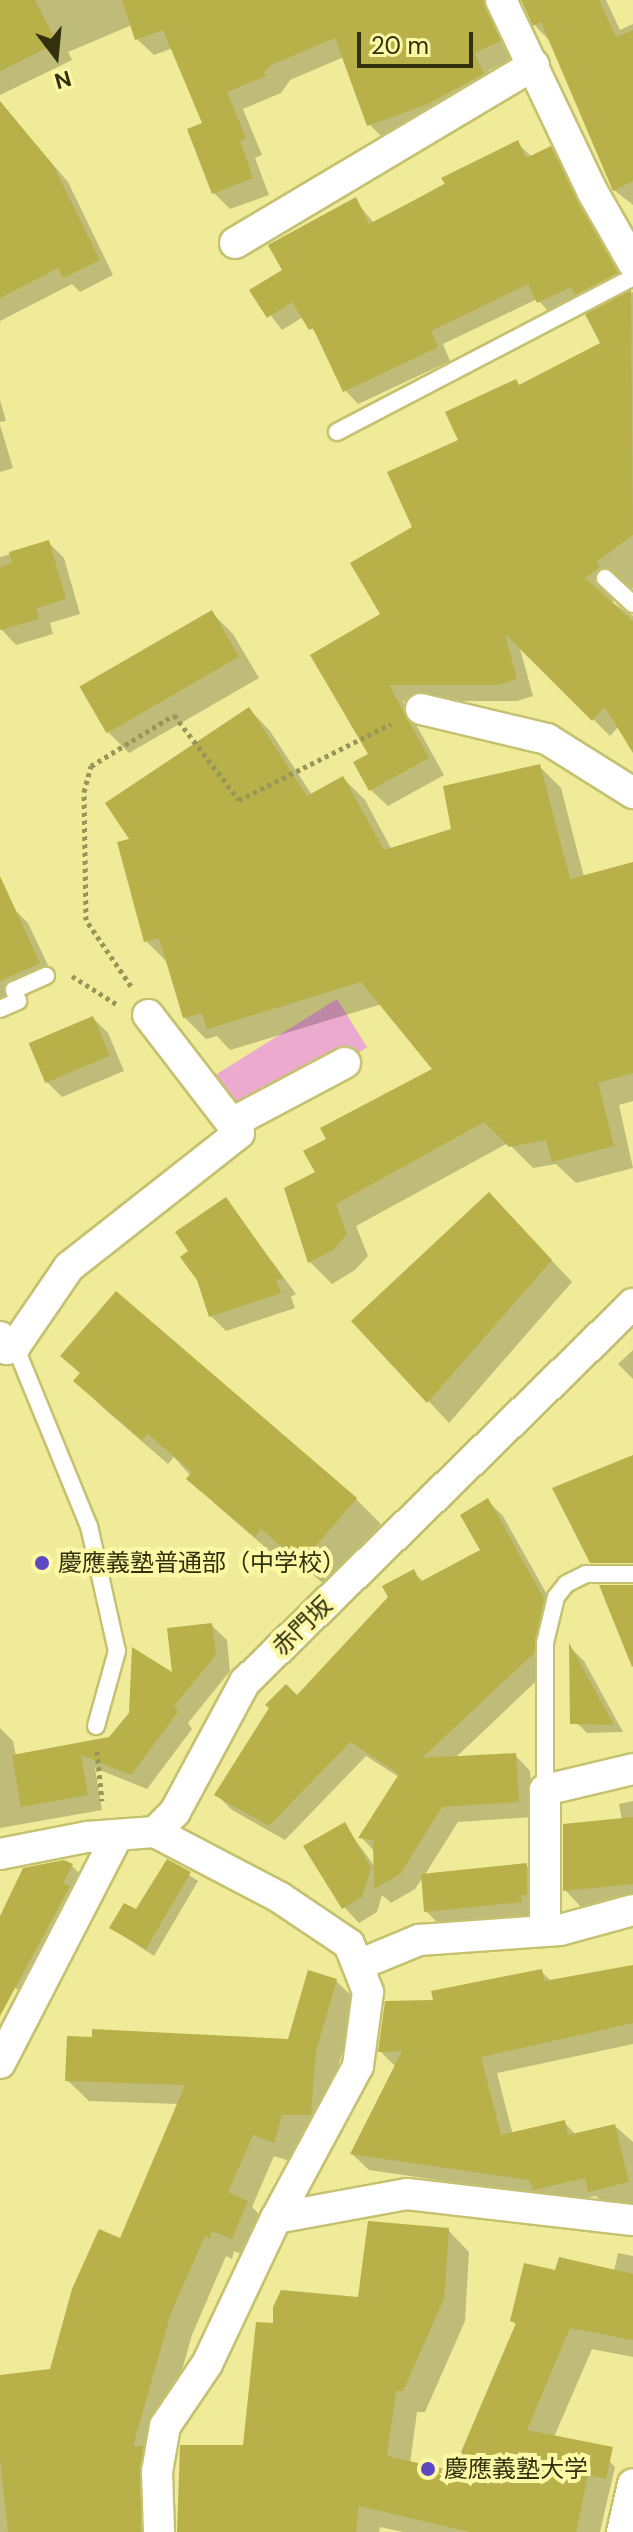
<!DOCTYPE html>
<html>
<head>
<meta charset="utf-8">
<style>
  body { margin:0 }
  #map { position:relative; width:633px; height:2532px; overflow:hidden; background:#efeb98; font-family:"DM Sans","Noto Sans JP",sans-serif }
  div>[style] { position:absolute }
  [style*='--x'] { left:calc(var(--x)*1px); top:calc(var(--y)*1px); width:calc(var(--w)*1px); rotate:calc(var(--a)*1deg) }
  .green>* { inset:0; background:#edaacf; transform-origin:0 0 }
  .shadow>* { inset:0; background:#0003 }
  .building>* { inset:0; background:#b8b049; transform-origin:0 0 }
  .path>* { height:5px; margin-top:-2.5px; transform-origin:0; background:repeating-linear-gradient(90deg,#989558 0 4px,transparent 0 8px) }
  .roads { filter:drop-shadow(2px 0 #c6c170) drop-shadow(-2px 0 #c6c170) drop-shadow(0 2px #c6c170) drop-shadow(0 -2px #c6c170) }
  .lane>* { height:16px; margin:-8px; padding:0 8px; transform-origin:8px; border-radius:8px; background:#fff }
  .street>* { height:30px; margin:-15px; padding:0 15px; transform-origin:15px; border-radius:15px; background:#fff }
  .dots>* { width:22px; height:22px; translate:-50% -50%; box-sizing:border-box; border:4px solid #fdf8a5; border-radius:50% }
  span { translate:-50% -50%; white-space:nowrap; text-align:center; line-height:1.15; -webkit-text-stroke:8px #fdf8a5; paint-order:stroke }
  .poi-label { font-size:24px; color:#33300e }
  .left { translate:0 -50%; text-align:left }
  .street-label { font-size:24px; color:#33300e }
  .north { position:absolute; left:16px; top:16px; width:80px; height:80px; -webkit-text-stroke:6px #fdf8a5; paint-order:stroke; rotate:164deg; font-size:22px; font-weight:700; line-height:32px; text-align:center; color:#33300e }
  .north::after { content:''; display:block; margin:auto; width:28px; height:36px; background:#33300e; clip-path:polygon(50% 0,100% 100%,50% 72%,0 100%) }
  .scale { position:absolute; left:357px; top:32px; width:116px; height:36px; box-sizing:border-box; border:4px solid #33300e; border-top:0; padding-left:10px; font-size:24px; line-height:28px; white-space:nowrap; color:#33300e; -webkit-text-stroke:6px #fdf8a5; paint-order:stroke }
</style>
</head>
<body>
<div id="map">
  <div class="green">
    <div style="left:337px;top:999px;width:57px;height:150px;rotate:58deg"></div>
  </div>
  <div class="shadow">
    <div style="clip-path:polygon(0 0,511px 0,516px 58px,489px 70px,499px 91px,386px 141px,369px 124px,344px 57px,290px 80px,281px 93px,243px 109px,262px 155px,255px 158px,269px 195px,230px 209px,214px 193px,205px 124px,173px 48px,154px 55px,137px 39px,132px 25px,68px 52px,72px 60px,0 95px)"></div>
    <div style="clip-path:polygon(523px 0,606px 0,620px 30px,633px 24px,633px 205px,614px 190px,553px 44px,537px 28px)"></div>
    <div style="clip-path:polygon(0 103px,68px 182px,113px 275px,80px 292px,72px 284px,0 321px)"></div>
    <div style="clip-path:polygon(517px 143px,532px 157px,550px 148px,564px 162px,630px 286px,552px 315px,537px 299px,443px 344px,450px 361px,358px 404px,345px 390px,320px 338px,303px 317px,282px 330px,252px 291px,284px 270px,355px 200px,374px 223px)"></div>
    <div style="clip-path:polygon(633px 292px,633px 588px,612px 587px,613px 603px,633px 616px,633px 745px,619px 726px,610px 736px,519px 645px,533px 696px,517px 701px,403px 701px,444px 775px,388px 806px,371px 790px,383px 615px,414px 527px,461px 441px,516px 381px,521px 387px,603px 344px,588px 315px)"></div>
    <div style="clip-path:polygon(0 400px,6px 421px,0 422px)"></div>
    <div style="clip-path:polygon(0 425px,13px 468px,0 472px)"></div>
    <div style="clip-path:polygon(49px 543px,64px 558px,80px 614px,50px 623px,53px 634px,16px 645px,0 628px,0 557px)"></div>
    <div style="clip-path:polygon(212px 613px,233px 634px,259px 678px,129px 753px,108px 732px)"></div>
    <div style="clip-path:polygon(249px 709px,270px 731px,312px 795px,343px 778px,365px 800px,392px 850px,454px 831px,539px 766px,561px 788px,584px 877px,633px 865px,633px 1101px,619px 1105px,633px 1168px,576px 1183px,556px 1164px,533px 1168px,508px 1143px,356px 1226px,368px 1256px,355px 1270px,332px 1284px,310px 1262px,286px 1189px,317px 1173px,328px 1140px,435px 1069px,382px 1004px,230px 1050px,217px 1036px,206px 1039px,184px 1017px,168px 963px,146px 941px,132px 840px)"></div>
    <div style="clip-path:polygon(13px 908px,28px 923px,54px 978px,0 1003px,0 914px)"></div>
    <div style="clip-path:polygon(93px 1018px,108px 1033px,124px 1071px,62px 1097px,47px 1082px)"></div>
    <div style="clip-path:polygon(226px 1199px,296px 1294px,291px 1297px,295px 1308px,226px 1331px,211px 1316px,191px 1251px)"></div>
    <div style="clip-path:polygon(510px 1216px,572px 1282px,449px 1423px,354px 1321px)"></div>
    <div style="clip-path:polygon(633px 1350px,633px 1379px,618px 1364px)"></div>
    <div style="clip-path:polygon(63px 1356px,356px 1499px,381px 1524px,326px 1586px,287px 1552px,280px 1560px,214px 1503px,174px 1457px,168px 1464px,101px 1406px,76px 1381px,82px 1375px)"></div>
    <div style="clip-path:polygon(488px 1501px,503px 1516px,559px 1616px,549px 1669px,454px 1759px,515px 1755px,530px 1771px,533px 1817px,458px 1822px,424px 1876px,526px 1865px,542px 1880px,536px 1917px,442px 1927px,426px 1911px,423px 1877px,415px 1889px,391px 1903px,382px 1895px,377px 1912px,359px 1923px,344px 1907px,344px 1825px,376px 1868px,375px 1852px,361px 1837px,399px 1777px,366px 1756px,285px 1840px,232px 1810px,217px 1795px,413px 1572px,424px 1582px,482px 1551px)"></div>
    <div style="clip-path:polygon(211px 1625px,227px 1640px,230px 1671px,188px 1723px,192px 1729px,147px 1789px,95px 1768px,102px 1810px,0 1828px,0 1728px,13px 1741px,16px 1756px,110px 1739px,175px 1676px)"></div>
    <div style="clip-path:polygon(571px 1648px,584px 1661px,623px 1732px,587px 1733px,572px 1718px)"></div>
    <div style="clip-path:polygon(633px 1801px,633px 1902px,581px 1907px,565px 1890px,622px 1820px,619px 1804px)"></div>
    <div style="clip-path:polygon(168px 1861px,198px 1881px,154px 1956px,111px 1928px,137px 1912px)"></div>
    <div style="clip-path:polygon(72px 1866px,87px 1881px,23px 1992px,0 1980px,0 1920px)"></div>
    <div style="clip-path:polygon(633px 1967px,633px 2044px,497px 2073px,513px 2135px,564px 2122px,576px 2135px,615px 2126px,633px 2142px,633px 2211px,607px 2208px,596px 2196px,552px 2206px,541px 2195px,369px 2170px,352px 2154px,396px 2067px,380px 2051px,436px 2002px,541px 1971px,552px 1982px)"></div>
    <div style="clip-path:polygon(336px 1981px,358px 2002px,336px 2073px,332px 2135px,296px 2163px,274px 2156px,252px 2207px,269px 2224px,253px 2259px,234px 2251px,232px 2259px,226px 2256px,192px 2335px,156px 2461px,162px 2532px,0 2532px,0 2377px,51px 2371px,121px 2241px,179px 2104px,89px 2101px,67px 2080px,290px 2042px)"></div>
    <div style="clip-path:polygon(448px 2230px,469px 2252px,465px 2321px,425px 2412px,417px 2412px,410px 2463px,454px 2473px,517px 2325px,512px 2321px,557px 2273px,614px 2271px,618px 2253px,633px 2256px,633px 2357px,592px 2349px,554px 2437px,593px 2445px,615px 2467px,600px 2532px,403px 2532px,380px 2527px,379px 2532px,178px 2532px,244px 2447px,275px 2325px,360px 2299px)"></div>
  </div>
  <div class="building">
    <div style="clip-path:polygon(0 0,35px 0,57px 43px,0 71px)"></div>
    <div style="clip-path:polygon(122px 0,483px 0,501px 41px,474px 53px,484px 74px,425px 105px,367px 126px,335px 38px,273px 64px,264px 72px,266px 76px,227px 92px,246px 138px,240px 141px,253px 178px,212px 194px,187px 129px,202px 123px,163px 30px,135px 40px)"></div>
    <div style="clip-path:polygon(521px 0,599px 0,616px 37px,633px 30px,633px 181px,613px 191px,541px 22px,533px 26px)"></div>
    <div style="clip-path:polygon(0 101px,53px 165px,100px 260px,63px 278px,58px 268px,0 298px)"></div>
    <div style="clip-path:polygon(518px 140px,526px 158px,551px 146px,618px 273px,575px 295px,571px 287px,537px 303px,528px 284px,431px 331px,438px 347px,343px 392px,313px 328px,309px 330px,292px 302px,267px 318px,249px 290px,282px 270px,268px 245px,356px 197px,369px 224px,445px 184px,441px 178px)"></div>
    <div style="clip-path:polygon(631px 290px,633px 535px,596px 562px,600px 567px,585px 578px,633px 621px,633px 753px,605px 707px,592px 721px,505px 634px,517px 679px,499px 685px,389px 685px,429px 758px,369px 791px,353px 762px,368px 754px,310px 655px,380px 614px,350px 563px,412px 527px,387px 472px,458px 440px,445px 412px,516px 379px,519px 385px,600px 343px,585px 314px)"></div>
    <div style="clip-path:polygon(49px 540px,66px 599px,36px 608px,39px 619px,0 630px,0 567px,12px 563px,9px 552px)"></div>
    <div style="left:212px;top:610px;width:54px;height:153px;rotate:60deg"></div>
    <div style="clip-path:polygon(249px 707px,307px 796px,343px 776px,384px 850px,451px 829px,443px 786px,540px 764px,570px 879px,633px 862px,633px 1073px,598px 1083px,614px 1146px,552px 1162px,546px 1140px,509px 1147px,484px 1122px,336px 1204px,347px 1234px,334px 1249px,308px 1263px,284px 1188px,315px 1172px,303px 1151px,326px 1139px,320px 1128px,432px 1069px,361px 982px,207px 1029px,202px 1013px,183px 1018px,159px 938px,144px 942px,117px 842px,129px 839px,105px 803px)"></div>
    <div style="clip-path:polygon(0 876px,40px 963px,0 981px)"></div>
    <div style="left:93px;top:1016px;width:43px;height:70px;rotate:67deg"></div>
    <div style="clip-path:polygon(489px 1192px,552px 1260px,427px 1403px,351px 1321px)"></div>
    <div style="clip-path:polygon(226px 1197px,283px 1278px,276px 1281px,281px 1293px,209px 1317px,197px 1280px,180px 1257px,188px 1251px,175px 1232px)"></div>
    <div style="clip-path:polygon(116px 1291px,357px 1498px,301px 1563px,261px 1529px,255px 1537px,186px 1479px,192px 1472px,148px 1434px,142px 1440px,73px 1381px,80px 1373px,60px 1356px)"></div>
    <div style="clip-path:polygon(633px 1455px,633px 1563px,590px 1563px,552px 1488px)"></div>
    <div style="clip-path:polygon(488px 1498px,544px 1599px,534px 1653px,422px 1758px,516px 1753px,519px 1802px,442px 1807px,400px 1874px,374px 1889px,373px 1840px,358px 1838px,399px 1774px,350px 1742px,269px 1826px,214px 1795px,269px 1708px,265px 1705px,286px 1684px,297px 1695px,388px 1597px,382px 1586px,414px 1569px,420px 1582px,480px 1550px,460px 1515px)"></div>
    <div style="clip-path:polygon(599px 1585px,633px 1585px,633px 1666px,632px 1667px)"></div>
    <div style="clip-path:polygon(212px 1623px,216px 1655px,174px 1706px,178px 1712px,131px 1775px,81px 1755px,88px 1795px,21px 1807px,12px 1755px,109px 1737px,129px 1713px,132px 1647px,172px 1672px,167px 1628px)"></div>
    <div style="clip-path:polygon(569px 1643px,614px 1725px,570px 1724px)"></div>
    <div style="clip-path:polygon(633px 1817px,633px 1884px,563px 1891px,563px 1824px)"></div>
    <div style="clip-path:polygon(345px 1822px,371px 1868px,362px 1897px,342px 1909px,303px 1846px)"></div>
    <div style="clip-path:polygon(167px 1859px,191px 1872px,146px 1949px,109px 1928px,124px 1903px,136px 1909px)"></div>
    <div style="clip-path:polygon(64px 1860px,73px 1864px,63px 1883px,70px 1886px,0 2016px,0 1916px,23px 1868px)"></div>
    <div style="clip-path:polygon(527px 1863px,527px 1895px,521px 1895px,522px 1902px,424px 1912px,421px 1874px)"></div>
    <div style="clip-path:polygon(633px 1965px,633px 2023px,481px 2057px,501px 2135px,565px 2120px,568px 2135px,615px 2124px,629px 2182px,588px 2192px,585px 2178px,534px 2190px,529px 2180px,350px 2154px,402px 2051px,378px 2052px,385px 2001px,433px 2000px,431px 1991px,542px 1969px,544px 1981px)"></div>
    <div style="clip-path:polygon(308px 1970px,337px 1979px,316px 2051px,311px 2115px,282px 2115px,274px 2143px,253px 2135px,228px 2192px,248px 2201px,232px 2239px,212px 2231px,210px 2239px,205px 2236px,171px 2313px,133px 2446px,143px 2446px,141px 2532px,8px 2532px,0 2458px,0 2375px,50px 2369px,72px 2289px,99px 2229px,120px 2238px,185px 2085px,65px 2081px,67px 2036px,92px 2037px,92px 2029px,288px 2039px)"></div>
    <div style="clip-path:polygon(368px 2221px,449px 2228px,444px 2299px,403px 2391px,396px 2391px,387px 2456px,453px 2471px,516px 2323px,510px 2321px,524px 2263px,555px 2270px,559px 2257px,633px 2274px,633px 2340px,570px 2328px,527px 2430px,613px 2447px,606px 2479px,588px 2475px,576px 2532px,470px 2532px,359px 2506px,356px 2532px,177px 2532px,180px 2445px,243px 2445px,256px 2322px,273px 2323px,273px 2307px,281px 2290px,358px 2297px)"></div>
  </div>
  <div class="path">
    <div style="--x:72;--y:976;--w:54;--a:32.2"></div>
    <div style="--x:131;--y:986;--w:80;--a:-124.3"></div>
    <div style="--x:86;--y:920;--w:128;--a:-90.9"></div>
    <div style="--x:84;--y:792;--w:27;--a:-75"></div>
    <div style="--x:91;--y:766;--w:97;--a:-31.6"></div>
    <div style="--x:174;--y:715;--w:107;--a:52.6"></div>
    <div style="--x:239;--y:800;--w:170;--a:-26.6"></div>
    <div style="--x:97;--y:1751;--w:50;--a:84.3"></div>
  </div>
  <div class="roads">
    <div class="lane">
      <div style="--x:337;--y:432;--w:334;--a:-27.6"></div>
      <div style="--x:605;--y:578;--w:38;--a:43"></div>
      <div style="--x:0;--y:1009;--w:20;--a:-24"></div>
      <div style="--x:18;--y:1001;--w:12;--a:-110"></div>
      <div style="--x:14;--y:990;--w:35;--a:-24"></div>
      <div style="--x:15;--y:1346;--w:195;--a:67.7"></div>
      <div style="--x:89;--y:1526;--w:128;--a:77.4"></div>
      <div style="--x:117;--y:1651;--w:78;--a:105.6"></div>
      <div style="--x:545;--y:1790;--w:147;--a:-90"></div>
      <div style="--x:545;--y:1643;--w:47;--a:-76.6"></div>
      <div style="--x:556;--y:1597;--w:16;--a:-52"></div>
      <div style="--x:566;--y:1584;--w:22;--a:-27"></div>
      <div style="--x:586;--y:1574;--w:47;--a:0"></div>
    </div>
    <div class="street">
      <div style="--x:501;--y:0;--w:212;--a:64.5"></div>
      <div style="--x:592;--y:191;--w:83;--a:60.3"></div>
      <div style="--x:235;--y:243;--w:348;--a:-30.8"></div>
      <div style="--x:421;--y:709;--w:130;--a:13.4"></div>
      <div style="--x:547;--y:739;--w:102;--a:32.1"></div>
      <div style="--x:232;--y:1123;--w:128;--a:-28"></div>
      <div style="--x:0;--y:1337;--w:14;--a:60"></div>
      <div style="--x:7;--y:1349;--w:9;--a:-21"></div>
      <div style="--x:15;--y:1346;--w:96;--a:-55.6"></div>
      <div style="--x:69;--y:1267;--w:216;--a:-38.2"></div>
      <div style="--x:239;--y:1133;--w:149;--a:-127.6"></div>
      <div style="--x:155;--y:1832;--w:140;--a:27.7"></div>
      <div style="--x:279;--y:1897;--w:84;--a:33.9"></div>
      <div style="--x:349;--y:1944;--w:52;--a:68.4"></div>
      <div style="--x:368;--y:1992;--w:75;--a:97.7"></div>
      <div style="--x:358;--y:2066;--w:173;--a:118.3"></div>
      <div style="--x:276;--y:2218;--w:161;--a:115.3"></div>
      <div style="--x:207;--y:2364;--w:75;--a:124.1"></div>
      <div style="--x:165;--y:2426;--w:47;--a:99.9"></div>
      <div style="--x:157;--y:2472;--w:60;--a:88.1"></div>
      <div style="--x:0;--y:1854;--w:89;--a:-11.1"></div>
      <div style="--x:87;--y:1837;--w:68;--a:-4.2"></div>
      <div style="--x:155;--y:1832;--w:28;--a:-45"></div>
      <div style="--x:175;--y:1812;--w:148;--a:-61.7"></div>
      <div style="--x:245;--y:1682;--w:542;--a:-44.25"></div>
      <div style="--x:545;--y:1931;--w:141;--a:-90"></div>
      <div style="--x:545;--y:1790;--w:90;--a:-13.4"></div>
      <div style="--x:361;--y:1964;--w:63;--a:-22.5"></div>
      <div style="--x:419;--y:1940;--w:141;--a:-4.1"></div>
      <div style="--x:560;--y:1930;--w:76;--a:-15.3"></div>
      <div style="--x:0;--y:2063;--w:255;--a:-62.7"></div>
      <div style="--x:276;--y:2218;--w:133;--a:-10.4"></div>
      <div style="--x:407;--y:2194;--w:227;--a:6.6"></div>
      <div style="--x:622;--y:2532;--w:49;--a:-77.1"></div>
    </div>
  </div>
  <div class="dots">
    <div style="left:42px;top:1563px;background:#5d49c1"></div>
    <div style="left:428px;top:2469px;background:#5d49c1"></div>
  </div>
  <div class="poi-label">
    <span class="left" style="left:58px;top:1563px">慶應義塾普通部（中学校）</span>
    <span class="left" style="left:444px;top:2469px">慶應義塾大学</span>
  </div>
  <div class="street-label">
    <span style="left:302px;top:1626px;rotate:-44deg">赤門坂</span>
  </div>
  <div class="north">N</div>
  <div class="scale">20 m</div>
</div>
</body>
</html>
